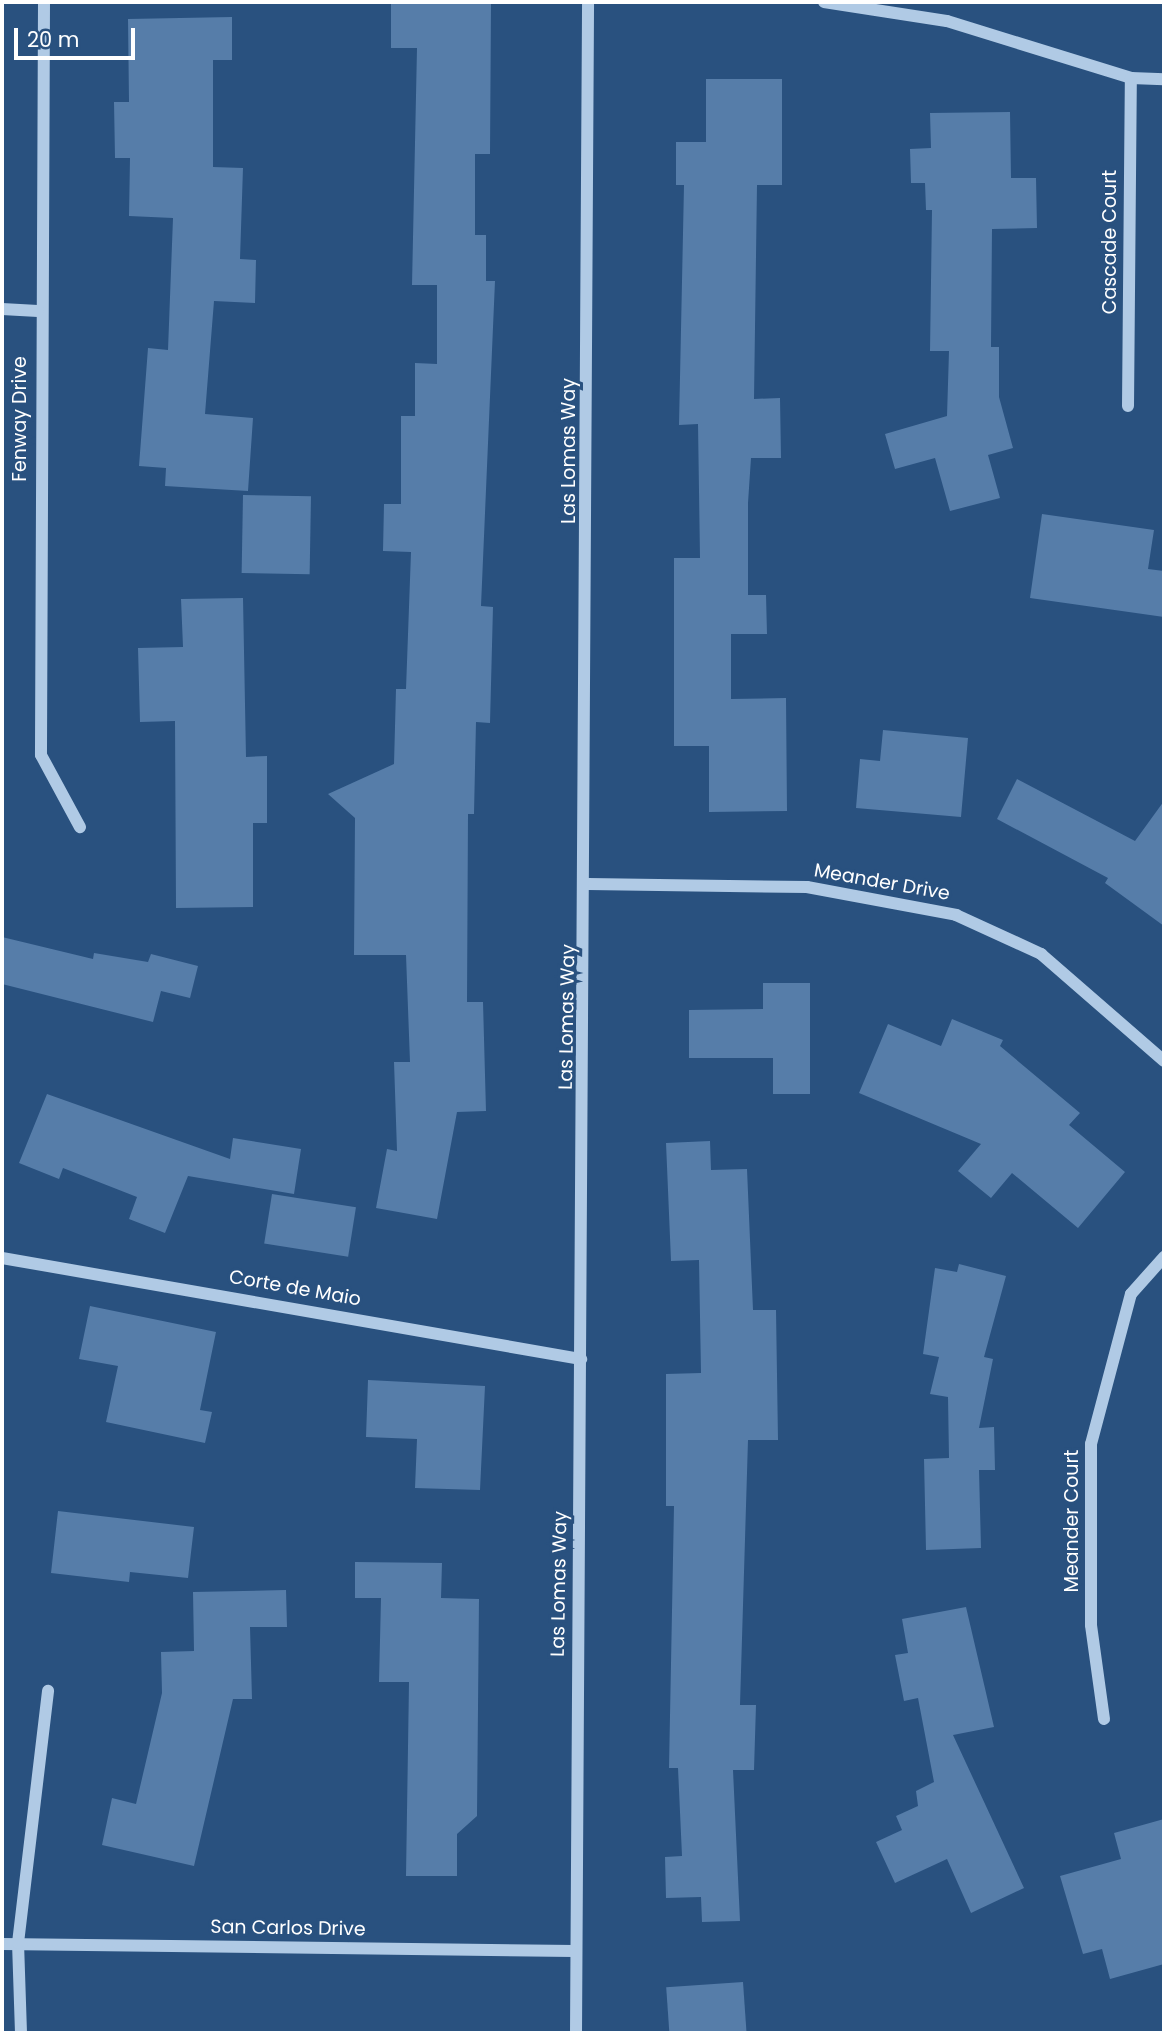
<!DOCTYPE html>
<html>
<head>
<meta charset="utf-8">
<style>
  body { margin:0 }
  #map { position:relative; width:1166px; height:2035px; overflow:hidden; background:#29517f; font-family:Poppins,sans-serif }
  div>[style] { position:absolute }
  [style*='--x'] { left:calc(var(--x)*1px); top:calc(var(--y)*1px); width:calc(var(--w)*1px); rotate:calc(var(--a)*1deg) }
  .building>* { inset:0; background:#567da9; transform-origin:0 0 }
  .minor>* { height:12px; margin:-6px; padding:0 6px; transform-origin:6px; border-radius:6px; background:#b0cae5 }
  span { translate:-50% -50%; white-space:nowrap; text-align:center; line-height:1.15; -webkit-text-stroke:6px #29517f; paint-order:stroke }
  .street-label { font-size:19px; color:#fff }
  .frame { position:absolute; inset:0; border:4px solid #fff; pointer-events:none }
  .scale { position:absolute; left:14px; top:28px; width:121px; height:32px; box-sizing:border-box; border:4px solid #fff; border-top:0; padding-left:9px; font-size:21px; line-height:24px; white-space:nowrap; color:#fff; -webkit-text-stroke:5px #29517f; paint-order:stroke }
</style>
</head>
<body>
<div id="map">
  <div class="building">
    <div style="clip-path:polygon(391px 3px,491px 4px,490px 154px,475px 154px,475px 235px,486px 235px,486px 281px,495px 281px,481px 606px,493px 607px,490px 723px,476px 722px,474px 814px,468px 814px,467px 1002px,483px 1002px,486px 1111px,457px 1112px,437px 1219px,376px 1208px,387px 1149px,397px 1151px,394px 1062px,410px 1062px,406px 955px,354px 955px,355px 818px,328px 794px,394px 764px,396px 689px,406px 689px,411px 552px,383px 551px,384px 504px,401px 504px,401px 416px,415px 416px,415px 363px,437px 364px,437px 285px,412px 285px,417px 48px,391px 48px)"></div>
    <div style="clip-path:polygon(232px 17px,232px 60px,213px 60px,213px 167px,243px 168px,240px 259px,256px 260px,255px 303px,214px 301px,205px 414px,253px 418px,248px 491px,165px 486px,166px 468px,139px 466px,148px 348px,168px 350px,173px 218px,129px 216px,130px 158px,115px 158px,114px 102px,129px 102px,128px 19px)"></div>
    <div style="clip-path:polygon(706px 79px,782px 79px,782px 185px,757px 185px,754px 399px,780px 398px,781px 458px,751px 458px,748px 503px,748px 595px,766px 595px,767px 634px,731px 634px,731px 699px,786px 698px,787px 811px,709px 812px,709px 746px,674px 746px,674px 558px,700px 558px,698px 424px,679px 425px,684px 185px,676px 185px,676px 142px,706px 142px)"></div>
    <div style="clip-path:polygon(1010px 112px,1011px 178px,1036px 178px,1037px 228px,992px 229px,991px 347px,999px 347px,999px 397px,1013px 448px,988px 455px,1000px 498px,950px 511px,935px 458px,895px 469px,885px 434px,947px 416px,949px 351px,930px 351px,932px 210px,926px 210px,925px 183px,911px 183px,910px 149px,931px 148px,930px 113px)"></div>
    <div style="left:243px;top:495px;width:68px;height:78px;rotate:1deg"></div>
    <div style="clip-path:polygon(1042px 514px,1154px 530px,1148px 569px,1164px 571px,1164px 617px,1030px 598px)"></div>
    <div style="clip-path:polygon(243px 598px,246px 757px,267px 756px,267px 823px,253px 823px,253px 907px,176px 908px,175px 721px,140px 722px,138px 648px,183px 647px,181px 599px)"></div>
    <div style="clip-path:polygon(883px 730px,968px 738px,961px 817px,856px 808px,860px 759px,880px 761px)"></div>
    <div style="clip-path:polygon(1017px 779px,1135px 841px,1164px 801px,1164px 926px,1105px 883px,1108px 878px,997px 819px)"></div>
    <div style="clip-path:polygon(2px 937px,93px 959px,94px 953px,148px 962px,151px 954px,198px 966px,190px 998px,161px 991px,153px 1022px,2px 984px)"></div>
    <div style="clip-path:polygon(763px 983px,810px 983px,810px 1094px,773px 1094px,773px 1058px,689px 1058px,689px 1010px,763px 1009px)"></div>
    <div style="clip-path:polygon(952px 1019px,1003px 1040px,1000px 1046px,1080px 1113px,1069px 1125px,1125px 1172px,1078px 1228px,1012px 1173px,991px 1198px,958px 1171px,981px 1144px,859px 1093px,888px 1024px,941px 1046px)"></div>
    <div style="clip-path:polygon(47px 1094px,230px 1159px,233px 1138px,301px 1149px,294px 1194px,188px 1176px,165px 1233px,129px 1219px,137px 1197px,63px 1168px,59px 1179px,19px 1163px)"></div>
    <div style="clip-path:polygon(710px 1141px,711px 1170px,747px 1169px,753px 1310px,776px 1310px,778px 1440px,748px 1440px,740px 1705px,756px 1705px,754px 1770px,733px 1770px,740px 1921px,702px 1922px,701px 1897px,666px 1898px,665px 1857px,682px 1856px,678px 1768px,669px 1768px,674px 1506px,666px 1506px,666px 1374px,701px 1373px,699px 1260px,671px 1261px,666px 1143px)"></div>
    <div style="left:272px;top:1194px;width:85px;height:50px;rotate:9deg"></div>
    <div style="clip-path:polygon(959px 1264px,1006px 1276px,984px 1357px,993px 1359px,979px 1428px,994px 1427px,995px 1470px,979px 1470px,981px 1548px,926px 1550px,924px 1459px,949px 1458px,948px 1397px,930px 1394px,939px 1357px,923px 1354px,935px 1268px,957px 1272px)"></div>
    <div style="clip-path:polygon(90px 1306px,216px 1332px,200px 1410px,212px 1412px,205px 1443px,106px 1422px,118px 1366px,79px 1359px)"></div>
    <div style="clip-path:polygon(368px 1380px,485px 1386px,480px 1490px,415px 1488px,417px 1439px,366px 1437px)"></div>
    <div style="clip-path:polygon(58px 1511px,194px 1527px,188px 1578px,130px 1572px,129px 1582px,51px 1573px)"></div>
    <div style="clip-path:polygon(355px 1562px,442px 1563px,441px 1598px,479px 1599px,477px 1816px,457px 1834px,457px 1876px,406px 1876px,409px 1682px,379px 1682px,381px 1598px,355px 1598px)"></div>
    <div style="clip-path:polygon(286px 1590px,287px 1627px,250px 1627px,252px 1699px,233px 1699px,194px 1866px,102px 1845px,112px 1798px,136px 1804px,162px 1693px,161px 1652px,194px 1651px,193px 1592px)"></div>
    <div style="clip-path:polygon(966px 1607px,994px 1727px,953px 1735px,1024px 1888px,971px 1913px,947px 1859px,895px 1883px,876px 1842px,902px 1830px,896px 1816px,918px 1806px,916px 1791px,934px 1782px,918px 1698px,904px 1701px,895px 1655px,908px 1653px,902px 1619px)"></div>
    <div style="clip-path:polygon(1164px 1819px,1164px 1964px,1110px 1979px,1102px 1949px,1083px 1954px,1060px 1876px,1121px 1859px,1114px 1833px)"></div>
    <div style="left:743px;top:1982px;width:51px;height:77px;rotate:86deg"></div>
  </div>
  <div class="minor">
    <div style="--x:44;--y:2;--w:753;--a:90.23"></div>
    <div style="--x:41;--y:755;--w:82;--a:61.6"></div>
    <div style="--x:824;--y:2;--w:124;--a:8.8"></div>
    <div style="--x:947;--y:21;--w:193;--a:17.2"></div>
    <div style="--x:1131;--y:78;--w:33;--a:2"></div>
    <div style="--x:2;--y:309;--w:36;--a:3"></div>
    <div style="--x:1128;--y:406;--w:328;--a:-89.5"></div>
    <div style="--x:588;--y:884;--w:219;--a:0.8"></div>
    <div style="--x:807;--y:887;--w:152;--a:10.6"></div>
    <div style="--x:956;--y:915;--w:94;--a:24.6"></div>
    <div style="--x:1041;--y:954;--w:163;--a:41"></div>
    <div style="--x:2;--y:1258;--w:588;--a:9.9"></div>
    <div style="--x:1104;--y:1719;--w:95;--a:-97.9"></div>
    <div style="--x:1091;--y:1625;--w:181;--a:-90"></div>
    <div style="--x:1091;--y:1444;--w:155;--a:-75.1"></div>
    <div style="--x:1131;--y:1294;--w:50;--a:-48.3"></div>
    <div style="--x:2;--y:1944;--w:572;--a:0.7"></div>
    <div style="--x:21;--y:2033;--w:90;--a:-91.9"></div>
    <div style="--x:18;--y:1943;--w:254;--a:-83.2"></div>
    <div style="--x:576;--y:2033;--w:2031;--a:-89.66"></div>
  </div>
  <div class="street-label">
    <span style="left:1110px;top:242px;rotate:-90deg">Cascade Court</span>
    <span style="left:20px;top:419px;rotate:-90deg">Fenway Drive</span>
    <span style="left:569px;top:451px;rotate:-90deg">Las Lomas Way</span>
    <span style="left:882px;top:882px;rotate:10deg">Meander Drive</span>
    <span style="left:567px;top:1017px;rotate:-89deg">Las Lomas Way</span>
    <span style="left:295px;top:1288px;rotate:10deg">Corte de Maio</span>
    <span style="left:1072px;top:1521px;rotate:-90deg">Meander Court</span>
    <span style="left:559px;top:1584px;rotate:-89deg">Las Lomas Way</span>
    <span style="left:288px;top:1928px;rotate:1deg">San Carlos Drive</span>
  </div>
  <div class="frame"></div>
  <div class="scale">20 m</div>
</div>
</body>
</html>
